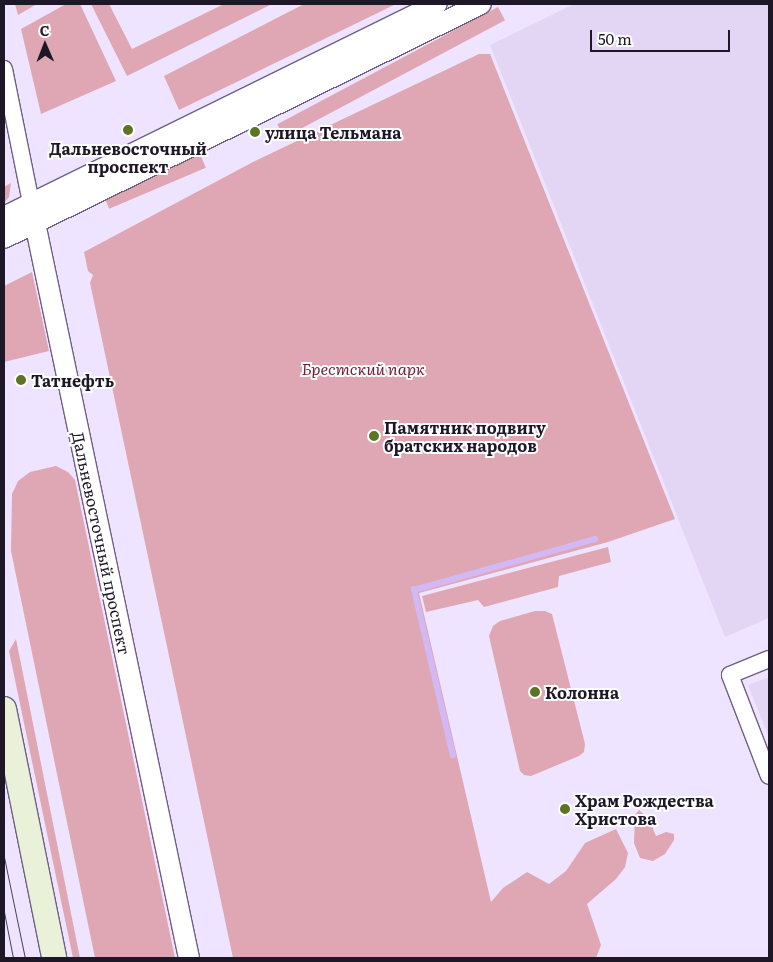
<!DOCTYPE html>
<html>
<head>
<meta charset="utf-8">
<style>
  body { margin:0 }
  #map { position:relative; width:773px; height:962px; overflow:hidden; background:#efe4ff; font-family:Literata,serif }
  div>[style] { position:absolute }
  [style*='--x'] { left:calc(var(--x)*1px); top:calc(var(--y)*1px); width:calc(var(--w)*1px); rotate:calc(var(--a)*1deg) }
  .built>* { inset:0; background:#e3d6f5 }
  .green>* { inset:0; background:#dfa6b3; transform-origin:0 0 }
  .stream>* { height:5.5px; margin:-2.75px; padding:0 2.75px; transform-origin:2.75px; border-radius:2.75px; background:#d3b9f4 }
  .roads { filter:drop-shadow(1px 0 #6f5e85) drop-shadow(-1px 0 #6f5e85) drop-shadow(0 1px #6f5e85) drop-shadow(0 -1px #6f5e85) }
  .minor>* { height:16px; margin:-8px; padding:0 8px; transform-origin:8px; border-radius:8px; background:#fff }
  .tertiary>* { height:20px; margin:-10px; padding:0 10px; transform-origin:10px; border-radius:10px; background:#fff }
  .secondary>* { height:24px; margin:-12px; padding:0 12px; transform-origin:12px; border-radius:12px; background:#e9f2d8 }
  .tram>* { height:1px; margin:-0.5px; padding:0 0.5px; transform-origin:0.5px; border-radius:0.5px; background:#4a4254 }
  .dots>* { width:14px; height:14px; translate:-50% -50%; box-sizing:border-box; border:2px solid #fff; border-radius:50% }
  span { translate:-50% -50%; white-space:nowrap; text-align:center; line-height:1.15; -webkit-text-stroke:4px #fff; paint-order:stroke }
  .poi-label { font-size:16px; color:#1e1727; font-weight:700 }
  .left { translate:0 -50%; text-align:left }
  .park-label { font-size:16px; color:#701f3a; font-style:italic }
  .street-label { font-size:16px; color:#1e1727 }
  .frame { position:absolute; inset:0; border:5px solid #1e1727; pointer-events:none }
  .north { position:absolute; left:20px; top:20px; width:50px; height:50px; -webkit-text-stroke:4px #fff; paint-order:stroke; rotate:359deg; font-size:14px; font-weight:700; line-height:20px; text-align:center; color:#1e1727 }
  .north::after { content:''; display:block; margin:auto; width:18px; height:22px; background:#1e1727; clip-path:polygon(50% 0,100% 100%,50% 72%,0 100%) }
  .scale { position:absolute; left:590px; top:30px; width:140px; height:22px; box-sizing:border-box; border:2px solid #1e1727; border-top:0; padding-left:6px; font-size:15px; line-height:18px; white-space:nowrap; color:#1e1727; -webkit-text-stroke:4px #fff; paint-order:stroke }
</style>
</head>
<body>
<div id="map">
  <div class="built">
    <div style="clip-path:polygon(574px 4px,769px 4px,769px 618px,725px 637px,490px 45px)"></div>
    <div style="clip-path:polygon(769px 677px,769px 737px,748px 685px)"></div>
  </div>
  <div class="green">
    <div style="clip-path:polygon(15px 4px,37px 4px,18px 15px)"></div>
    <div style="clip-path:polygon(66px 4px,80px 4px,116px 81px,41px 114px,21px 29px)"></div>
    <div style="clip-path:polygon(91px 4px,109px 4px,132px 49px,224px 4px,272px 4px,127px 76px)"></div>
    <div style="clip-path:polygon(304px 4px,396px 4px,179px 110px,164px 76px)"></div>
    <div style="left:498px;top:7px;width:15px;height:250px;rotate:62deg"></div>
    <div style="clip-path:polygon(479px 54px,490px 54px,675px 519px,608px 542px,419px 593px,491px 902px,503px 888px,527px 872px,549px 884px,566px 871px,585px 843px,616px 829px,628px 853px,625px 867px,616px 879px,587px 904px,601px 945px,596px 958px,233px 958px,90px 283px,93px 275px,88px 271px,84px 252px,253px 162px)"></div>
    <div style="left:200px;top:154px;width:15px;height:105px;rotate:67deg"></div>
    <div style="clip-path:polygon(11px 183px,9px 197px,4px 203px,4px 187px)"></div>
    <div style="clip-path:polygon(32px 272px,49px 351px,4px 362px,4px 286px)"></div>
    <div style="clip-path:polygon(56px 466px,68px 472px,75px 480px,175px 958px,95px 958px,11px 551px,12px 494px,18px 481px,30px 472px)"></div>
    <div style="clip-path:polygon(608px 547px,611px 562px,559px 576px,558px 587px,484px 607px,478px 600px,426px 612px,422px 596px)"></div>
    <div style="clip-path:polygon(535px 611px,545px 611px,552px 614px,585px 744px,584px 752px,579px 756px,531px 776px,524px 775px,520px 771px,489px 636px,493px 626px,500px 621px)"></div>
    <div style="clip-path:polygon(16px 639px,80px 958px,73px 958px,9px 651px)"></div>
    <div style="clip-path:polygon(639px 810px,649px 819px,656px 836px,666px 832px,674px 834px,674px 840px,665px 854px,653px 861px,640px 858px,634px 843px,635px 815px)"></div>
  </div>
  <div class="stream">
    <div style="--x:453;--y:756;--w:171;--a:-103.2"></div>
    <div style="--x:414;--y:590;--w:188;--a:-15.7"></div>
  </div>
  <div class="roads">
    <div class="minor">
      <div style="--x:4;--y:69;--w:147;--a:78.6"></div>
      <div style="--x:769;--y:659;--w:42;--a:157.7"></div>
      <div style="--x:730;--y:675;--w:108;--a:68.9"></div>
    </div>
    <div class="tertiary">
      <div style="--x:4;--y:217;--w:482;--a:-26.2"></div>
      <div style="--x:35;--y:223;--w:751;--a:78.17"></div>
      <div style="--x:4;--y:238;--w:531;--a:-26.13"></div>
    </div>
    <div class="secondary">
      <div style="--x:4;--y:709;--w:254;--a:78.6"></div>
    </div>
  </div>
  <div class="tram">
    <div style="--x:4;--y:857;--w:103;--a:78.3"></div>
    <div style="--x:4;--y:912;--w:47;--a:78.9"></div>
  </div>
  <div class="dots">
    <div style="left:128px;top:130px;background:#5d7425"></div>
    <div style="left:255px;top:132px;background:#5d7425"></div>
    <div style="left:21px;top:380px;background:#5d7425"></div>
    <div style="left:374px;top:436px;background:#5d7425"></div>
    <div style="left:535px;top:692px;background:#5d7425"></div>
    <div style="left:565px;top:809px;background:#5d7425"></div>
  </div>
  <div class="poi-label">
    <span class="left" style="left:265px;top:132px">улица Тельмана</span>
    <span style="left:128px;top:157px">Дальневосточный<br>проспект</span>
    <span class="left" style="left:31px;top:380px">Татнефть</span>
    <span class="left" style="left:384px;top:436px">Памятник подвигу<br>братских народов</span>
    <span class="left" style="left:545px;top:692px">Колонна</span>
    <span class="left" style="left:575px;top:809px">Храм Рождества<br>Христова</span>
  </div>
  <div class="park-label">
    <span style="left:363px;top:368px">Брестский парк</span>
  </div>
  <div class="street-label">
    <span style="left:102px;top:543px;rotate:78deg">Дальневосточный проспект</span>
  </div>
  <div class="frame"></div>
  <div class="north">С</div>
  <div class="scale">50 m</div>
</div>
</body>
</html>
